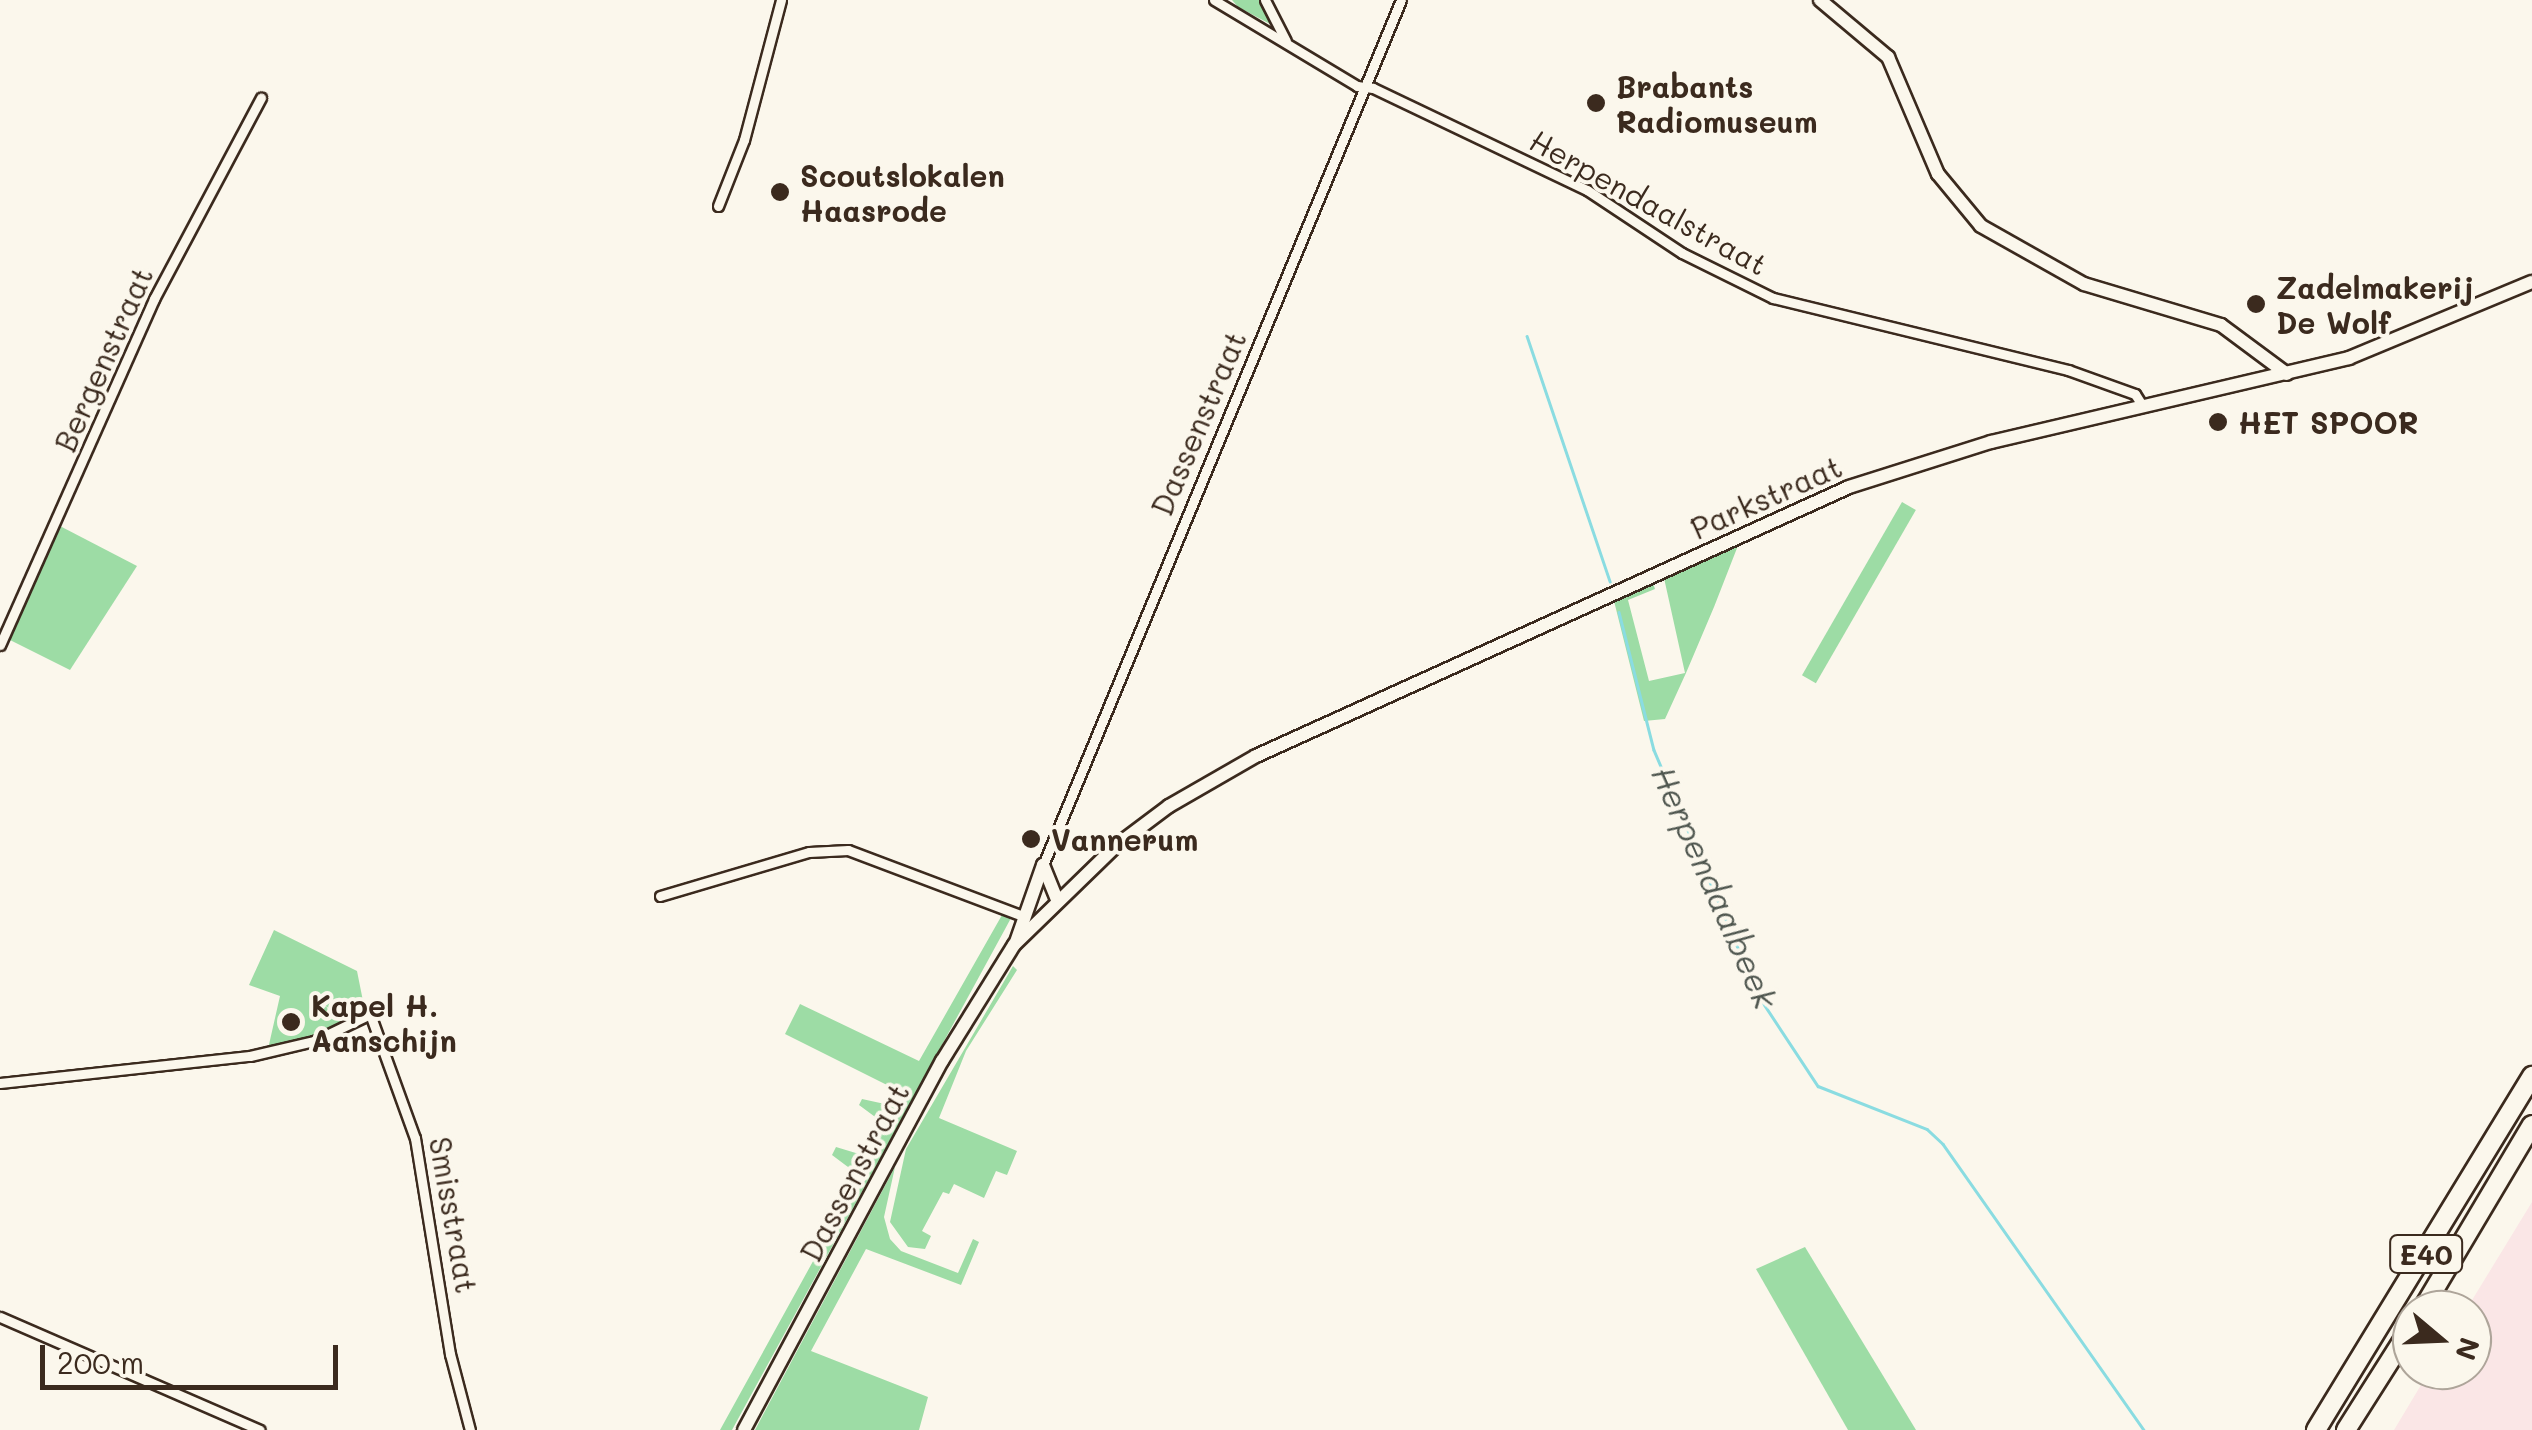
<!DOCTYPE html>
<html>
<head>
<meta charset="utf-8">
<style>
  body { margin:0 }
  #map { position:relative; width:2532px; height:1430px; overflow:hidden; background:#fbf7ec; font-family:Mali,sans-serif }
  div>[style] { position:absolute }
  [style*='--x'] { left:calc(var(--x)*1px); top:calc(var(--y)*1px); width:calc(var(--w)*1px); rotate:calc(var(--a)*1deg) }
  .built>* { inset:0; background:#fae6e6 }
  .green>* { inset:0; background:#9ddca5; transform-origin:0 0 }
  .stream>* { height:2.5px; margin:-1.25px; padding:0 1.25px; transform-origin:1.25px; border-radius:1.25px; background:#8adce1 }
  .roads { filter:drop-shadow(2px 0 #3b2a1e) drop-shadow(-2px 0 #3b2a1e) drop-shadow(0 2px #3b2a1e) drop-shadow(0 -2px #3b2a1e) }
  .street>* { height:9px; margin:-4.5px; padding:0 4.5px; transform-origin:4.5px; border-radius:4.5px; background:#fbf7ec }
  .secondary>* { height:12px; margin:-6px; padding:0 6px; transform-origin:6px; border-radius:6px; background:#fbf7ec }
  .highway>* { height:18px; margin:-9px; padding:0 9px; transform-origin:9px; border-radius:9px; background:#fbf7ec }
  .dots>* { width:28px; height:28px; translate:-50% -50%; box-sizing:border-box; border:5px solid #fbf7ec; border-radius:50% }
  span { translate:-50% -50%; white-space:nowrap; text-align:center; line-height:1.15; -webkit-text-stroke:8px #fbf7ec; paint-order:stroke }
  .shield-label span { padding:2px 8px; background:#fbf7ec; border:2px solid; border-radius:8px; -webkit-text-stroke-width:0 }
  .shield-label { font-size:28px; color:#3b2a1e; font-weight:700 }
  .poi-label { font-size:30px; color:#3b2a1e; font-weight:700 }
  .left { translate:0 -50%; text-align:left }
  .street-label { font-size:30px; color:#3b2a1e }
  .water-label { font-size:32px; color:#4f564f; font-style:italic }
  .north { position:absolute; left:2392px; top:1290px; width:100px; height:100px; box-sizing:border-box; background:#fbf7ec; border:2px solid #aea59a; border-radius:50%; rotate:109deg; font-size:28px; font-weight:700; line-height:40px; text-align:center; color:#3b2a1e }
  .north::after { content:''; display:block; margin:auto; width:35px; height:45px; background:#3b2a1e; clip-path:polygon(50% 0,100% 100%,50% 72%,0 100%) }
  .scale { position:absolute; left:40px; top:1345px; width:298px; height:45px; box-sizing:border-box; border:5px solid #3b2a1e; border-top:0; padding-left:12px; font-size:30px; line-height:35px; white-space:nowrap; color:#3b2a1e; -webkit-text-stroke:8px #fbf7ec; paint-order:stroke }
</style>
</head>
<body>
<div id="map">
  <div class="built">
    <div style="clip-path:polygon(2532px 1202px,2532px 1430px,2394px 1430px,2430px 1370px,2472px 1370px,2472px 1310px,2466px 1310px)"></div>
  </div>
  <div class="green">
    <div style="clip-path:polygon(1232px 0,1262px 0,1272px 25px,1238px 7px)"></div>
    <div style="left:1902px;top:502px;width:16px;height:200px;rotate:30deg"></div>
    <div style="clip-path:polygon(58px 525px,137px 566px,70px 670px,6px 638px)"></div>
    <div style="clip-path:polygon(1739px 543px,1714px 607px,1686px 673px,1665px 719px,1644px 721px,1614px 601px,1653px 583px,1655px 589px,1628px 600px,1649px 681px,1685px 673px,1664px 578px)"></div>
    <div style="clip-path:polygon(1002px 915px,1011px 918px,1004px 931px,732px 1430px,720px 1430px,860px 1176px,832px 1155px,836px 1147px,869px 1157px,886px 1125px,859px 1105px,862px 1099px,894px 1106px,901px 1092px,785px 1034px,800px 1004px,919px 1061px)"></div>
    <div style="clip-path:polygon(274px 930px,357px 971px,363px 1001px,347px 1021px,316px 1038px,268px 1049px,280px 996px,249px 985px)"></div>
    <div style="clip-path:polygon(1013px 966px,1017px 970px,966px 1051px,939px 1118px,1017px 1151px,1007px 1175px,996px 1171px,984px 1198px,954px 1184px,949px 1194px,943px 1192px,922px 1231px,931px 1236px,925px 1249px,908px 1247px,890px 1222px,906px 1149px)"></div>
    <div style="clip-path:polygon(895px 1167px,884px 1217px,890px 1239px,901px 1251px,958px 1273px,973px 1239px,979px 1242px,961px 1285px,866px 1249px,811px 1351px,928px 1397px,919px 1430px,755px 1430px)"></div>
    <div style="clip-path:polygon(1805px 1247px,1916px 1430px,1848px 1430px,1756px 1269px)"></div>
  </div>
  <div class="stream">
    <div style="--x:1527;--y:336;--w:259;--a:71.3"></div>
    <div style="--x:1619;--y:612;--w:142;--a:75.8"></div>
    <div style="--x:1654;--y:750;--w:266;--a:67"></div>
    <div style="--x:1758;--y:995;--w:109;--a:56.6"></div>
    <div style="--x:1818;--y:1086;--w:117;--a:21.5"></div>
    <div style="--x:1927;--y:1129;--w:22;--a:43"></div>
    <div style="--x:1943;--y:1144;--w:350;--a:54.9"></div>
  </div>
  <div class="roads">
    <div class="street">
      <div style="--x:1214;--y:0;--w:167;--a:31"></div>
      <div style="--x:1357;--y:86;--w:16;--a:7"></div>
      <div style="--x:1373;--y:88;--w:237;--a:25.5"></div>
      <div style="--x:1587;--y:190;--w:114;--a:33.6"></div>
      <div style="--x:1682;--y:253;--w:102;--a:26.3"></div>
      <div style="--x:1773;--y:298;--w:304;--a:13.7"></div>
      <div style="--x:2068;--y:370;--w:71;--a:19.7"></div>
      <div style="--x:2135;--y:394;--w:15;--a:58"></div>
      <div style="--x:1265;--y:0;--w:46;--a:62.9"></div>
      <div style="--x:718;--y:206;--w:71;--a:-68.5"></div>
      <div style="--x:744;--y:140;--w:145;--a:-75.2"></div>
      <div style="--x:0;--y:645;--w:379;--a:-66"></div>
      <div style="--x:154;--y:299;--w:228;--a:-62"></div>
      <div style="--x:1043;--y:865;--w:936;--a:-67.52"></div>
      <div style="--x:660;--y:896;--w:155;--a:-16.5"></div>
      <div style="--x:809;--y:852;--w:39;--a:-3"></div>
      <div style="--x:848;--y:850;--w:184;--a:20.7"></div>
      <div style="--x:0;--y:1083;--w:251;--a:-6.2"></div>
      <div style="--x:250;--y:1056;--w:66;--a:-13.2"></div>
      <div style="--x:314;--y:1041;--w:62;--a:-25.7"></div>
      <div style="--x:370;--y:1014;--w:132;--a:70.1"></div>
      <div style="--x:415;--y:1138;--w:219;--a:80.8"></div>
      <div style="--x:450;--y:1354;--w:79;--a:75.3"></div>
      <div style="--x:0;--y:1317;--w:283;--a:23.5"></div>
    </div>
    <div class="secondary">
      <div style="--x:1820;--y:0;--w:89;--a:40"></div>
      <div style="--x:1888;--y:57;--w:127;--a:66.9"></div>
      <div style="--x:1938;--y:174;--w:67;--a:50.4"></div>
      <div style="--x:1981;--y:226;--w:118;--a:29.4"></div>
      <div style="--x:2084;--y:284;--w:143;--a:16.7"></div>
      <div style="--x:2221;--y:325;--w:82;--a:36.6"></div>
      <div style="--x:1043;--y:865;--w:37;--a:68"></div>
      <div style="--x:1016;--y:942;--w:82;--a:-70.7"></div>
      <div style="--x:744;--y:1430;--w:419;--a:-61.8"></div>
      <div style="--x:942;--y:1061;--w:137;--a:-58.2"></div>
      <div style="--x:1014;--y:945;--w:144;--a:-44.2"></div>
      <div style="--x:1117;--y:845;--w:65;--a:-36.9"></div>
      <div style="--x:1169;--y:806;--w:100;--a:-29.9"></div>
      <div style="--x:1256;--y:756;--w:651;--a:-24.4"></div>
      <div style="--x:1849;--y:487;--w:149;--a:-17.6"></div>
      <div style="--x:1991;--y:442;--w:368;--a:-13.2"></div>
      <div style="--x:2349;--y:358;--w:198;--a:-22.6"></div>
    </div>
    <div class="highway">
      <div style="--x:2422;--y:1310;--w:215;--a:-59.3"></div>
      <div style="--x:2316;--y:1430;--w:415;--a:-58.6"></div>
      <div style="--x:2346;--y:1430;--w:123;--a:-57.6"></div>
    </div>
  </div>
  <div class="dots">
    <div style="left:1596px;top:103px;background:#3b2a1e"></div>
    <div style="left:780px;top:192px;background:#3b2a1e"></div>
    <div style="left:2256px;top:304px;background:#3b2a1e"></div>
    <div style="left:2218px;top:422px;background:#3b2a1e"></div>
    <div style="left:1031px;top:839px;background:#3b2a1e"></div>
    <div style="left:291px;top:1022px;background:#3b2a1e"></div>
  </div>
  <div class="shield-label">
    <span style="left:2426px;top:1254px">E40</span>
  </div>
  <div class="poi-label">
    <span class="left" style="left:1616px;top:103px">Brabants<br>Radiomuseum</span>
    <span class="left" style="left:800px;top:192px">Scoutslokalen<br>Haasrode</span>
    <span class="left" style="left:2276px;top:304px">Zadelmakerij<br>De Wolf</span>
    <span class="left" style="left:2238px;top:422px">HET SPOOR</span>
    <span class="left" style="left:1051px;top:839px">Vannerum</span>
    <span class="left" style="left:311px;top:1022px">Kapel H.<br>Aanschijn</span>
  </div>
  <div class="street-label">
    <span style="left:1649px;top:202px;rotate:29deg">Herpendaalstraat</span>
    <span style="left:103px;top:359px;rotate:-66deg">Bergenstraat</span>
    <span style="left:1198px;top:423px;rotate:-67deg">Dassenstraat</span>
    <span style="left:1766px;top:497px;rotate:-24deg">Parkstraat</span>
    <span style="left:854px;top:1172px;rotate:-62deg">Dassenstraat</span>
    <span style="left:454px;top:1215px;rotate:80deg">Smisstraat</span>
  </div>
  <div class="water-label">
    <span style="left:1715px;top:887px;rotate:66deg">Herpendaalbeek</span>
  </div>
  <div class="north">N</div>
  <div class="scale">200 m</div>
</div>
</body>
</html>
